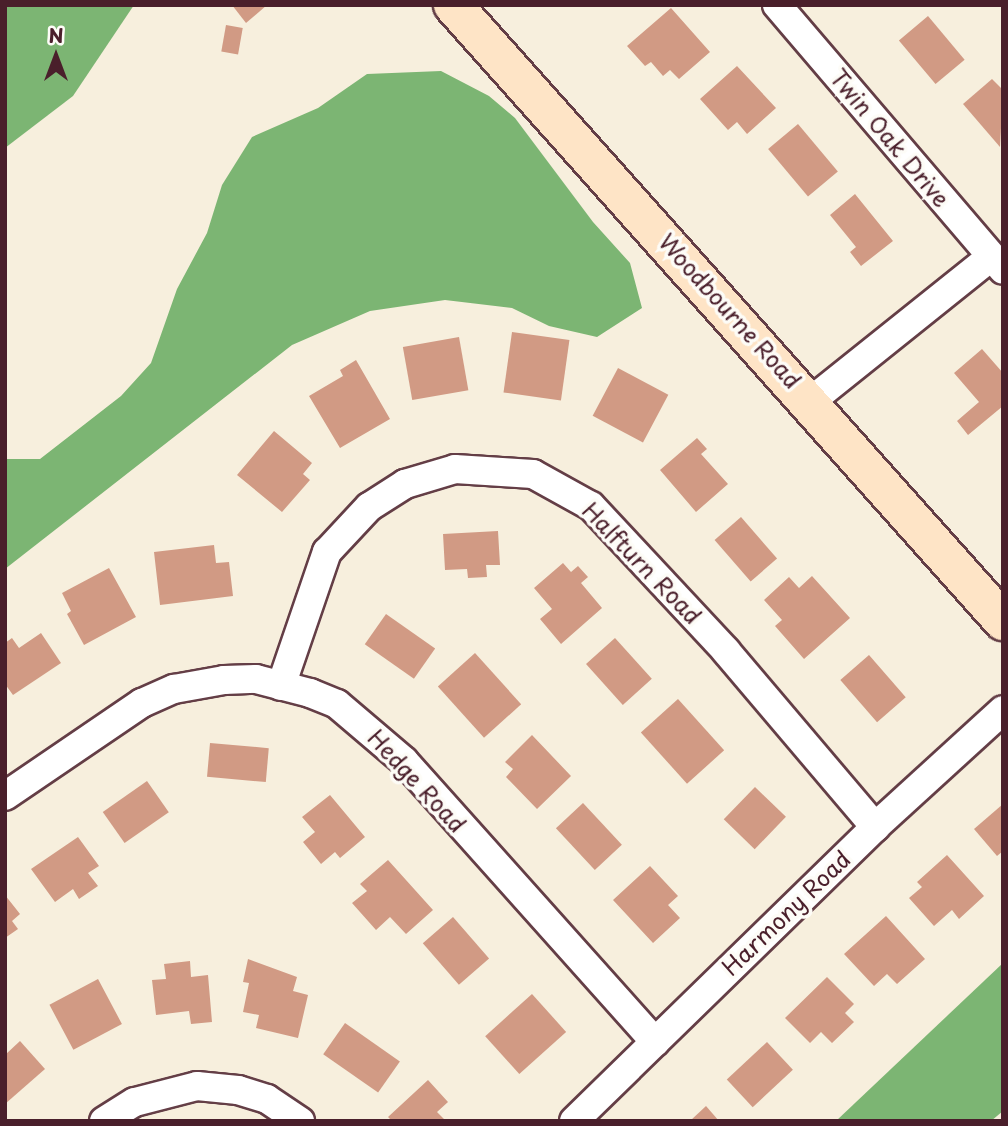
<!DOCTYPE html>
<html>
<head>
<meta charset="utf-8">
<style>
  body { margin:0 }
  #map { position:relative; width:1008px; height:1126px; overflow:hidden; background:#f7efdd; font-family:"Playpen Sans",sans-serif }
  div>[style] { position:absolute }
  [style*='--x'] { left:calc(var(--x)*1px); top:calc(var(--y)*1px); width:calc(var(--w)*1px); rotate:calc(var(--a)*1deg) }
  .forest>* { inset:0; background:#7cb573 }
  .building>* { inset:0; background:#d19a84; transform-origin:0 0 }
  .roads { filter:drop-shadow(2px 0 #643e46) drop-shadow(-2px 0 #643e46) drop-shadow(0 2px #643e46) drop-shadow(0 -2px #643e46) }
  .street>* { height:28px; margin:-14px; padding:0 14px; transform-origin:14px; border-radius:14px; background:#fff }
  .secondary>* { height:38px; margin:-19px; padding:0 19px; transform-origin:19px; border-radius:19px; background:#fee4c6 }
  span { translate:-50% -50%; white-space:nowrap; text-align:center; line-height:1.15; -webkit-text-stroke:7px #fdfcf7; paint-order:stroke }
  .street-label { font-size:23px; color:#4a1f2b }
  .frame { position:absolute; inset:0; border:7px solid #4a1f2b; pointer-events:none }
  .north { position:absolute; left:21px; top:21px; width:70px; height:70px; -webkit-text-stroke:5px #fdfcf7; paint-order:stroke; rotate:0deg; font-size:19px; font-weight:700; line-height:28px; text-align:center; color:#4a1f2b }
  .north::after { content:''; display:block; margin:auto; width:24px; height:32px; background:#4a1f2b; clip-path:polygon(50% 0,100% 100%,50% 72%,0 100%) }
</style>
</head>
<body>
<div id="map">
  <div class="forest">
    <div style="clip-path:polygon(5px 5px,134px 5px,73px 96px,5px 148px)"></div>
    <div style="clip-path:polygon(441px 71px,489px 96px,515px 118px,593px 222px,630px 263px,642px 308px,597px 337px,549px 326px,512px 308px,445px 300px,370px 311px,292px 345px,5px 569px,5px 459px,40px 459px,121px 396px,151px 363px,177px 289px,207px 233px,222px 185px,252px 137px,318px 108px,367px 74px)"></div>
    <div style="clip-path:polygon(1003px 963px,1003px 1111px,991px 1121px,836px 1121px)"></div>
  </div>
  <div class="building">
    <div style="clip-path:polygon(232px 5px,267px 5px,246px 23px)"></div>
    <div style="clip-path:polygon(671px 8px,710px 52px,679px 79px,670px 70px,663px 76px,651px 62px,645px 66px,627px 46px)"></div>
    <div style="left:928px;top:16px;width:57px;height:38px;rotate:50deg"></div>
    <div style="left:226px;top:25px;width:17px;height:27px;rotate:10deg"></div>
    <div style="clip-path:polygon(737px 66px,776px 108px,747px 134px,737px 122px,728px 130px,700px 99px)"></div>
    <div style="clip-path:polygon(992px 79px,1003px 90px,1000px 147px,963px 104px)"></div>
    <div style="left:798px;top:124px;width:62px;height:39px;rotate:50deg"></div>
    <div style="clip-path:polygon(855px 194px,893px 241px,861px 266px,850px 252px,856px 247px,830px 215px)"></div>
    <div style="left:512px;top:332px;width:58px;height:61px;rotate:8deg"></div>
    <div style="left:459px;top:337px;width:54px;height:57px;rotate:80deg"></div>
    <div style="clip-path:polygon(982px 349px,1003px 373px,1003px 406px,968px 435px,957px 421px,979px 402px,954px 373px)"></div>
    <div style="clip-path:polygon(356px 360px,390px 419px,340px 448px,309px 396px,343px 376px,340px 370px)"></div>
    <div style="left:618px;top:368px;width:57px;height:54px;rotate:28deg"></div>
    <div style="clip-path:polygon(274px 431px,312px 463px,303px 474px,310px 480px,282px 512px,237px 475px)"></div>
    <div style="clip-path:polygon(697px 438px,707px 449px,701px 454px,728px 484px,696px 512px,660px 470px)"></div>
    <div style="left:741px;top:517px;width:55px;height:35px;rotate:49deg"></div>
    <div style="clip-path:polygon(498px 531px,500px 565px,486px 565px,487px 577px,468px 578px,467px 569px,445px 570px,443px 534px)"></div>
    <div style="clip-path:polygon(214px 545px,216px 563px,229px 562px,233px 596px,160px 605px,154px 552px)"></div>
    <div style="clip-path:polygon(563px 563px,571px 572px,578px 566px,588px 577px,581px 583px,602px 608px,561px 644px,540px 619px,552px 609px,534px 588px)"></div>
    <div style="clip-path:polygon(109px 568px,136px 617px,84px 645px,67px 614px,71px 611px,62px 593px)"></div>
    <div style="clip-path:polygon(812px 576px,850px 618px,804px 659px,775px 626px,782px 620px,764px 600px,789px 577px,799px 588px)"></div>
    <div style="left:386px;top:614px;width:60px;height:37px;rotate:35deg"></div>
    <div style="clip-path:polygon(41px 633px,61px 663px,13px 695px,5px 684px,5px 643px,12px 638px,19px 648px)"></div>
    <div style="left:615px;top:638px;width:55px;height:39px;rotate:48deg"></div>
    <div style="left:475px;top:653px;width:69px;height:50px;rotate:48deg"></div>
    <div style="left:869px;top:655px;width:56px;height:38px;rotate:49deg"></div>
    <div style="left:678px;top:699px;width:69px;height:50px;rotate:48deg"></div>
    <div style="clip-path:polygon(532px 735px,571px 776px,537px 809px,506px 777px,513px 769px,505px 762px)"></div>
    <div style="left:210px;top:743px;width:59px;height:34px;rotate:5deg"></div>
    <div style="left:147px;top:781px;width:38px;height:54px;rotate:55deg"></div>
    <div style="left:755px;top:787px;width:43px;height:45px;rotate:44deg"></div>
    <div style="clip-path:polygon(330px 795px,365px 837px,340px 858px,335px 852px,321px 864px,303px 842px,315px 832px,302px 817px)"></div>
    <div style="left:583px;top:803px;width:57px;height:37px;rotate:47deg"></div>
    <div style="clip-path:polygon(1003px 804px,1003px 851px,997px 856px,974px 829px)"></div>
    <div style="clip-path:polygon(78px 837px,99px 866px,88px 873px,98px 886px,79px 899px,73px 889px,55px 902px,31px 869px)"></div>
    <div style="clip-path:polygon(947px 855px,984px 896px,959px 919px,952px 910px,934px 926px,909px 898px,922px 887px,917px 882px)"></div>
    <div style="clip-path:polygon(388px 860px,433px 910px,406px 934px,390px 917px,376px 930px,352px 903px,367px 891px,360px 884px)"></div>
    <div style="clip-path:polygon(650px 866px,678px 896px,668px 905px,680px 918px,653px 943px,613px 900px)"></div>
    <div style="clip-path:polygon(5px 895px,20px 914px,12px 921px,18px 929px,5px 938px)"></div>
    <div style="clip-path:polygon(886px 916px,925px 959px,897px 984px,887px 974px,874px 986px,844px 954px)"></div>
    <div style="left:453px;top:917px;width:55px;height:40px;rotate:49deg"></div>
    <div style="clip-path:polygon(248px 959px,297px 977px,293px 991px,308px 995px,298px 1038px,256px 1028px,259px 1015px,243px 1012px,249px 983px,243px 982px)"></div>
    <div style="clip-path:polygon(190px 961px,191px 977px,208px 975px,212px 1022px,191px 1024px,189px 1011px,156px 1015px,152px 980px,166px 979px,164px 964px)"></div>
    <div style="clip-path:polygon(827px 977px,854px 1004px,845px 1013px,854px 1022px,832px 1043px,821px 1032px,810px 1043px,785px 1018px)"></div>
    <div style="left:98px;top:979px;width:51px;height:55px;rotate:62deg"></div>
    <div style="left:532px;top:994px;width:51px;height:63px;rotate:48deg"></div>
    <div style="left:345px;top:1023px;width:67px;height:38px;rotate:35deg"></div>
    <div style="clip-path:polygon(20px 1041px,45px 1069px,5px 1104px,5px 1055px)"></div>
    <div style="left:767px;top:1042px;width:38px;height:55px;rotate:47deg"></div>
    <div style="clip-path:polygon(428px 1080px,448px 1102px,437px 1112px,446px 1121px,392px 1121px,388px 1117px)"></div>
    <div style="clip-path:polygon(706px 1106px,719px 1121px,690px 1121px)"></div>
  </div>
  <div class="roads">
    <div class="street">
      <div style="--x:777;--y:5;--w:348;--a:49.5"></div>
      <div style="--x:811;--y:401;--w:231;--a:-38.7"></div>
      <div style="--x:281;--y:686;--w:142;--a:-71.1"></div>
      <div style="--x:327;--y:552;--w:62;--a:-47"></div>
      <div style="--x:369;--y:507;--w:43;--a:-32.6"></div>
      <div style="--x:405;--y:484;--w:52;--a:-16.7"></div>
      <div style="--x:455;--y:469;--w:78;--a:3.7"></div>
      <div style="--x:533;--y:474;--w:66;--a:28.9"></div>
      <div style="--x:591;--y:506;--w:198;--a:47"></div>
      <div style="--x:726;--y:651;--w:231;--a:49.7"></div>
      <div style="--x:5;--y:796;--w:166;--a:-34.2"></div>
      <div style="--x:142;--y:703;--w:35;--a:-24"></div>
      <div style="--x:174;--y:689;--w:51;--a:-10.2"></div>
      <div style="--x:224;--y:680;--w:32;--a:-2"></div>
      <div style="--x:256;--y:679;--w:56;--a:14.5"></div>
      <div style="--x:310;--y:693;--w:29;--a:22"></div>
      <div style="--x:337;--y:704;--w:88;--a:40.4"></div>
      <div style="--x:404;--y:761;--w:377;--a:48.2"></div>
      <div style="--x:104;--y:1121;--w:36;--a:-32"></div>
      <div style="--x:135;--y:1102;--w:64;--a:-14.5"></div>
      <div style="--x:197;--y:1086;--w:41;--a:5.6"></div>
      <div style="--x:238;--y:1090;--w:30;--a:17"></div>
      <div style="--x:267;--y:1099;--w:40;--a:34"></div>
      <div style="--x:574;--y:1121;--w:421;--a:-44.3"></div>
      <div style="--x:875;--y:827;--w:173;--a:-42.4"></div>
    </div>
    <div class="secondary">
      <div style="--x:453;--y:5;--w:826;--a:48.24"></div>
    </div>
  </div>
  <div class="street-label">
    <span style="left:890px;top:138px;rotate:50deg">Twin Oak Drive</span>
    <span style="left:730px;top:311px;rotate:48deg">Woodbourne Road</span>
    <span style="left:642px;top:563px;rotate:46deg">Halfturn Road</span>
    <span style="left:417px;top:781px;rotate:47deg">Hedge Road</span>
    <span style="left:786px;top:913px;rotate:-44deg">Harmony Road</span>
  </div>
  <div class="frame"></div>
  <div class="north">N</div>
</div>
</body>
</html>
